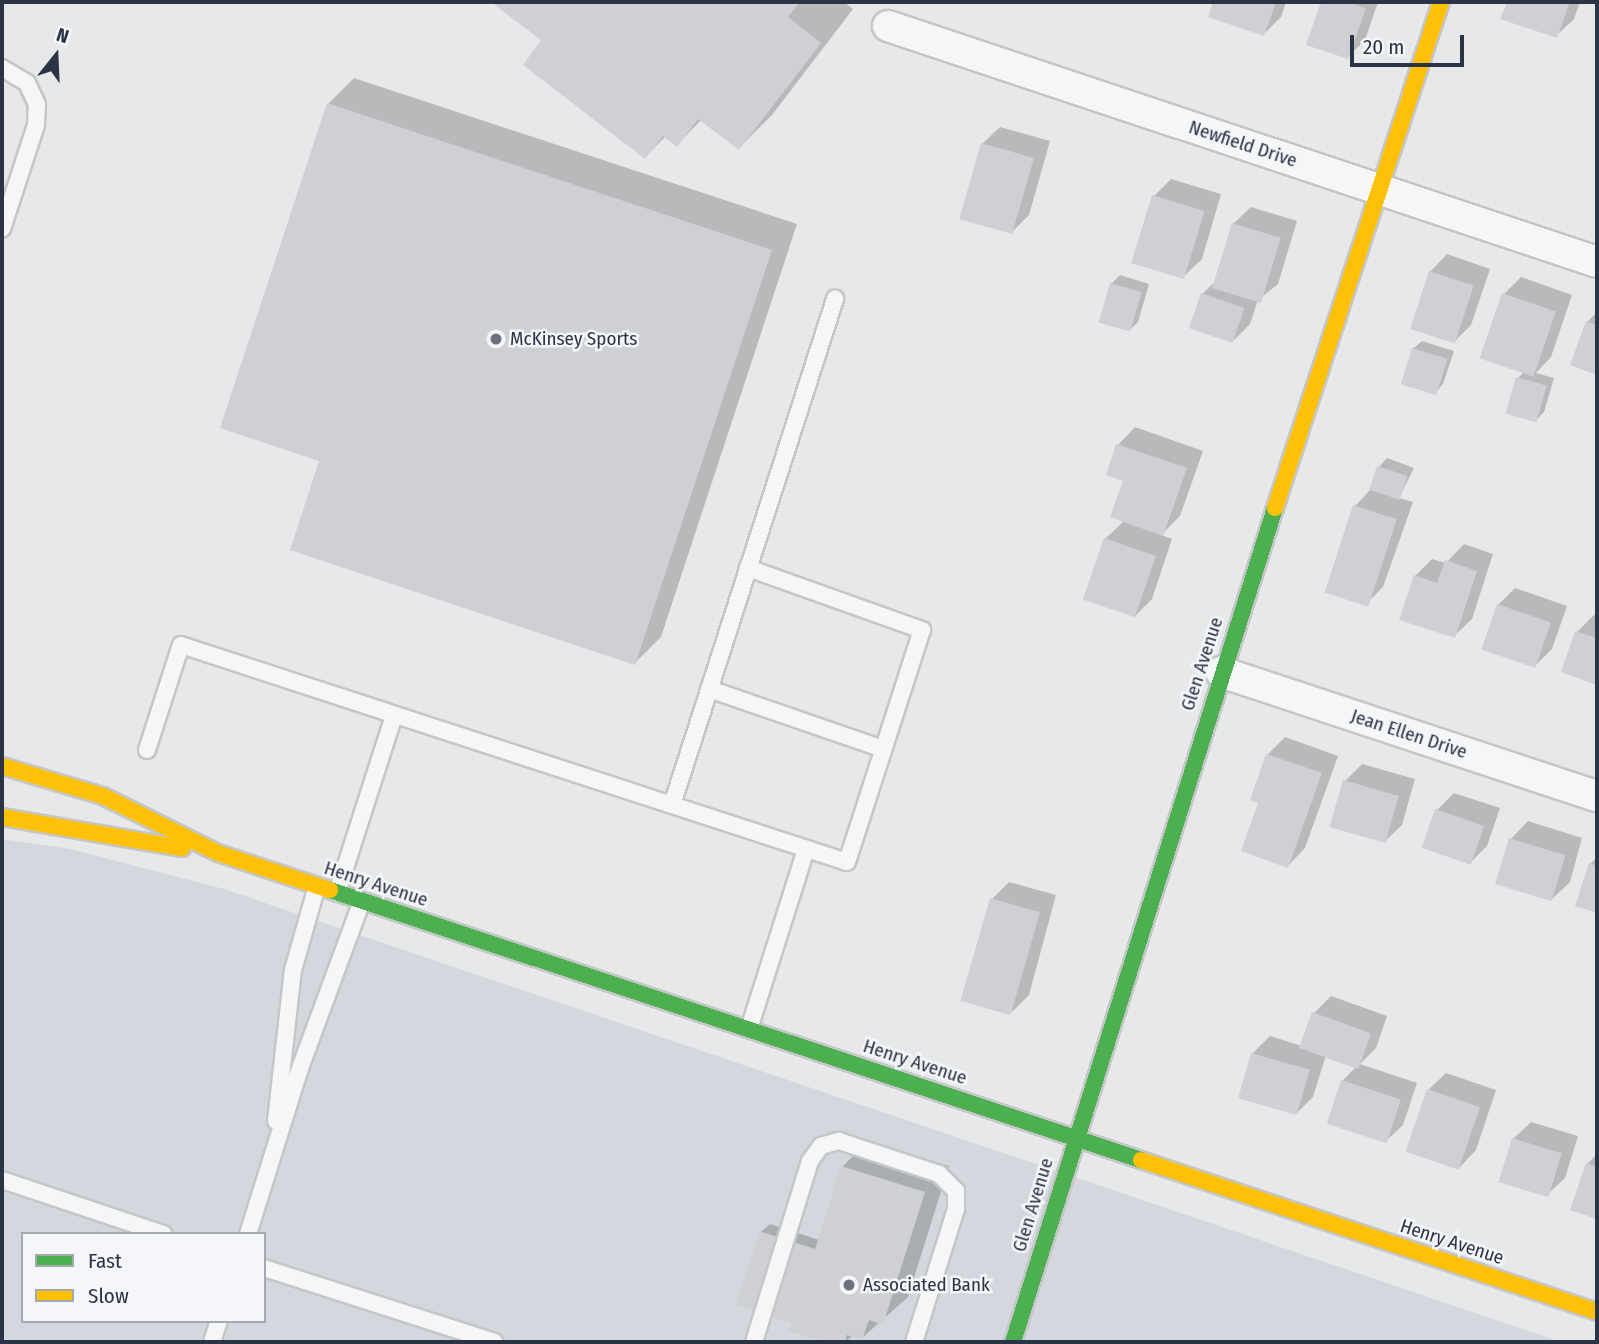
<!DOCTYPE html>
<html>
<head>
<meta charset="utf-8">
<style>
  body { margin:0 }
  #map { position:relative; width:1599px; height:1344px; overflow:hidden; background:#e6e8ea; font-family:"Fira Sans Condensed",sans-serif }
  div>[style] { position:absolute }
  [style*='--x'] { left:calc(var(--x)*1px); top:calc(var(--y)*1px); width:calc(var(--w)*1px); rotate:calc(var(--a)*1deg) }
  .built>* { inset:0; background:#d4d7dd }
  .shadow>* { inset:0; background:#0003 }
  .building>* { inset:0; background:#ced0d3; transform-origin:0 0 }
  .roads { filter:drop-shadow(2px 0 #c4c6c8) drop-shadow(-2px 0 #c4c6c8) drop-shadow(0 2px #c4c6c8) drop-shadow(0 -2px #c4c6c8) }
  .lane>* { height:16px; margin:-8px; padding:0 8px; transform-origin:8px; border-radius:8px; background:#f5f6f7 }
  .street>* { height:30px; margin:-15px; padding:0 15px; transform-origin:15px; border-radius:15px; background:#f5f6f7 }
  .fast>* { height:16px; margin:-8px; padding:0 8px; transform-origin:8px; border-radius:8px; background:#4caf50 }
  .slow>* { height:16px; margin:-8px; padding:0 8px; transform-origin:8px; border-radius:8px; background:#ffc107 }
  .dots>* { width:19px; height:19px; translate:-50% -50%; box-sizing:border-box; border:4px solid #f4f6f9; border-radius:50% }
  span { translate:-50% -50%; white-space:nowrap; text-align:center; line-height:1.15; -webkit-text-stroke:5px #f4f6f9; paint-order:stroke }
  .street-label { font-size:19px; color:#2b3445 }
  .poi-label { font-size:19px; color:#2b3445 }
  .left { translate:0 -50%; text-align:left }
  .frame { position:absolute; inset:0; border:4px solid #2b3445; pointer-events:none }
  .legend { position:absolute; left:21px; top:1232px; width:245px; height:91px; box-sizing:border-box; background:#f4f6f9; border:2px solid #a4a8b1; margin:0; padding:9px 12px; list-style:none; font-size:21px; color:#2b3445 }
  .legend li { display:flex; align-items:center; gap:14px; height:35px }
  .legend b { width:35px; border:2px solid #a4a8b1 }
  .north { position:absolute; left:21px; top:21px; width:70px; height:70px; -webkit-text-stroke:5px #f4f6f9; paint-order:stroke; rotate:18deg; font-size:19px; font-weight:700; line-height:28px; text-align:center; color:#2b3445 }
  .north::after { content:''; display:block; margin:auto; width:24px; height:32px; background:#2b3445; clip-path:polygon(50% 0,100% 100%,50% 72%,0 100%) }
  .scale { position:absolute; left:1350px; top:35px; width:114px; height:32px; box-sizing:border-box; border:4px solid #2b3445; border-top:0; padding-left:9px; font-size:21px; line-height:24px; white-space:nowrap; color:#2b3445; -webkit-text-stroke:5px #f4f6f9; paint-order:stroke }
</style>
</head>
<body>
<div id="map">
  <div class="built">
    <div style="clip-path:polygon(evenodd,2px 839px,70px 849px,224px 889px,1561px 1342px,2px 1342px,2px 839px,23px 1234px,264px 1234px,264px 1321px,23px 1321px,23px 1234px)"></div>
  </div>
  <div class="shadow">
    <div style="clip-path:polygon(493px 2px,844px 2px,853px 9px,772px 115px,739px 148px,702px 119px,677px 145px,666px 136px,645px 157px,544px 40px)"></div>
    <div style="clip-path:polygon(1215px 2px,1286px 2px,1281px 17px,1264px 34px,1210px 16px)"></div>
    <div style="clip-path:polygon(1323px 2px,1378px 2px,1365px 40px,1348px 57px,1309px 43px)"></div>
    <div style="clip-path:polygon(1508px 2px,1580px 2px,1574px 19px,1556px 36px,1503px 18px)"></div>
    <div style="clip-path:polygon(354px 78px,797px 224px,661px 637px,635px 663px,321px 460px,328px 104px)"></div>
    <div style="clip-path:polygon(1000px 127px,1050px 141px,1029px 215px,1012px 232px,982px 144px)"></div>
    <div style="clip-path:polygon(1171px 179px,1221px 194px,1202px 259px,1184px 276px,1154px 196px)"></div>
    <div style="clip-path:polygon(1251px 207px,1297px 221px,1278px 284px,1258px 300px,1250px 324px,1233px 341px,1202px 294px,1216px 281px,1233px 224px)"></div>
    <div style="clip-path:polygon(1447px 254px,1490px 269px,1471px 325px,1454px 342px,1430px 272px)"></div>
    <div style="clip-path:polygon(1120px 275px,1149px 284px,1138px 322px,1130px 330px,1111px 284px)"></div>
    <div style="clip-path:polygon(1521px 277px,1572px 295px,1551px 357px,1536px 373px,1554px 378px,1544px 412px,1536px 420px,1518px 378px,1525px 371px,1504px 294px)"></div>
    <div style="clip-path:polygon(1597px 312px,1597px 373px,1572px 364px,1587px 322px)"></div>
    <div style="clip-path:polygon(1422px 341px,1454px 351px,1443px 384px,1435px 393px,1413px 349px)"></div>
    <div style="clip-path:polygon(1135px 427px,1203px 451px,1180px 516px,1161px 535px,1172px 539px,1152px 599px,1135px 616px,1105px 539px,1125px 520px,1125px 480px,1108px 474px,1118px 445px)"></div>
    <div style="clip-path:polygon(1387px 458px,1414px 468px,1399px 498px,1413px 502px,1383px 587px,1366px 604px,1355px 506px,1371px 489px,1379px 467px)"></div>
    <div style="clip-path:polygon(1464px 544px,1493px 554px,1472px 619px,1454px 636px,1415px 576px,1432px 559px,1446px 563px)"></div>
    <div style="clip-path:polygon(1515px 588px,1567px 606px,1552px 649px,1535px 666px,1498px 605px)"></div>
    <div style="clip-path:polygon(1594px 615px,1597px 616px,1597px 683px,1564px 671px,1577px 632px)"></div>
    <div style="clip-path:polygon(1285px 737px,1338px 756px,1305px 848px,1288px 866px,1260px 802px,1252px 799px,1268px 754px)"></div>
    <div style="clip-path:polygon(1362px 764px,1415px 779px,1402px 825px,1384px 842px,1345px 781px)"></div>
    <div style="clip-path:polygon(1454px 793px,1500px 808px,1487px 846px,1470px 863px,1437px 810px)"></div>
    <div style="clip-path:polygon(1528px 821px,1582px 838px,1570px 882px,1552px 899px,1511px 839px)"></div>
    <div style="clip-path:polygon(1597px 857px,1597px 911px,1578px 905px,1590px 864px)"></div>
    <div style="clip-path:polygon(1009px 882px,1056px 895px,1029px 995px,1012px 1012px,992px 899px)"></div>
    <div style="clip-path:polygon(1331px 996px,1387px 1016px,1376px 1048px,1360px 1064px,1417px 1083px,1403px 1125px,1385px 1142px,1342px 1081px,1358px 1065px,1326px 1055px,1313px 1097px,1296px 1114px,1239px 1097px,1253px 1053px,1270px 1036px,1302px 1046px,1314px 1013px)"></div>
    <div style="clip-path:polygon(1446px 1073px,1496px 1090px,1476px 1150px,1459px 1168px,1428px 1090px)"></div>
    <div style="clip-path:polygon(1531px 1122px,1578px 1136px,1565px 1178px,1547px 1195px,1513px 1139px)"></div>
    <div style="clip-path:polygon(868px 1141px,949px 1166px,908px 1297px,862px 1338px,853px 1335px,846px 1342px,830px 1342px,791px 1330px,796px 1315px,761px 1232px,770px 1224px,819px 1240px,842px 1167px)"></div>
    <div style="clip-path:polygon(1597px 1154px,1597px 1217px,1572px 1208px,1587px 1164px)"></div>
  </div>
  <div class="building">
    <div style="clip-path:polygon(491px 2px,800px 2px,788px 17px,821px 43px,739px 150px,698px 119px,677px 147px,663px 136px,645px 159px,523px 65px,541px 40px)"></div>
    <div style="clip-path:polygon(1213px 2px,1276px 2px,1264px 36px,1208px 17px)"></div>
    <div style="clip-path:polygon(1321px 2px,1347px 2px,1366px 8px,1348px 59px,1306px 45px)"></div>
    <div style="clip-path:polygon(1507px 2px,1570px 2px,1557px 38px,1500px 19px)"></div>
    <div style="clip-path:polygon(327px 103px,772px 250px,635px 665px,290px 550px,319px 461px,220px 428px)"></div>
    <div style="left:981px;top:143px;width:55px;height:79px;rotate:16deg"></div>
    <div style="left:1152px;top:195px;width:55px;height:71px;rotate:17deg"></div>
    <div style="left:1232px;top:223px;width:51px;height:68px;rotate:17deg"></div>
    <div style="left:1429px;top:271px;width:47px;height:61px;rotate:18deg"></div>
    <div style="left:1110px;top:283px;width:33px;height:41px;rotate:16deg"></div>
    <div style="left:1201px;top:293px;width:46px;height:37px;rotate:19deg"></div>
    <div style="left:1502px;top:293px;width:57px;height:69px;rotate:19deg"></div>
    <div style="clip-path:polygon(1586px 321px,1597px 325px,1597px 375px,1570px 365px)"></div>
    <div style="left:1412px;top:348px;width:37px;height:38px;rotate:17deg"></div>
    <div style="left:1516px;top:377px;width:32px;height:38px;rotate:16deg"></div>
    <div style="clip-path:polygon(1116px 444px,1187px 468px,1163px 536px,1110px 517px,1123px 481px,1106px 475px)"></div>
    <div style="left:1377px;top:466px;width:32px;height:25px;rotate:18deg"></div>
    <div style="left:1353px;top:505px;width:46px;height:92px;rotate:18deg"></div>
    <div style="left:1104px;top:538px;width:55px;height:65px;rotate:19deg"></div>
    <div style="clip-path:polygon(1445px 560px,1477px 571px,1455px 638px,1399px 620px,1414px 575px,1437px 583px)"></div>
    <div style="left:1497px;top:604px;width:57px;height:48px;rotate:19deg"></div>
    <div style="clip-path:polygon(1575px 631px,1597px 638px,1597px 685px,1561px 672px)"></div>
    <div style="clip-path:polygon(1266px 754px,1322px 773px,1288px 868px,1241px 851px,1258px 803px,1250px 800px)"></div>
    <div style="left:1343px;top:780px;width:58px;height:49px;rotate:16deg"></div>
    <div style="left:1435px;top:809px;width:52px;height:41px;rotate:19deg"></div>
    <div style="left:1509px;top:838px;width:59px;height:48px;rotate:17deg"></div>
    <div style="clip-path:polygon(1589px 863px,1597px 866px,1597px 913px,1575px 906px)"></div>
    <div style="left:990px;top:898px;width:52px;height:107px;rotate:16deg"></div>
    <div style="left:1312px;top:1012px;width:63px;height:38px;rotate:20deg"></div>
    <div style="left:1251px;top:1053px;width:61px;height:47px;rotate:16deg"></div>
    <div style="left:1341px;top:1080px;width:63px;height:46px;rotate:18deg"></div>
    <div style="left:1427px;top:1089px;width:56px;height:66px;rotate:19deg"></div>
    <div style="left:1512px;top:1138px;width:52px;height:46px;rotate:17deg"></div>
    <div style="clip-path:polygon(1586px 1163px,1597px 1167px,1597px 1219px,1570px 1210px)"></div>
    <div style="clip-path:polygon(841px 1166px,925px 1192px,883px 1325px,869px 1320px,862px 1340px,847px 1335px,845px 1342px,824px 1342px,789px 1331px,791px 1323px,736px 1305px,760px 1231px,815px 1249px)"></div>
  </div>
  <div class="roads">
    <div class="lane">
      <div style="--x:2;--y:68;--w:29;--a:31"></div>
      <div style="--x:27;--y:83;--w:23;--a:65"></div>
      <div style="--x:37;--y:104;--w:21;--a:93"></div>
      <div style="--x:36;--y:125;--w:109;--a:108.1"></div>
      <div style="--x:709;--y:689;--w:184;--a:19"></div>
      <div style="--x:147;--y:750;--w:110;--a:-72.1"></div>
      <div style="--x:181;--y:645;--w:700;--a:18.05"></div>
      <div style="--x:847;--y:862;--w:244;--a:-72.1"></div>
      <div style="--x:922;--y:630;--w:185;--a:-160.4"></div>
      <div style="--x:672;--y:805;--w:532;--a:-72.14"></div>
      <div style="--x:337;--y:893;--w:187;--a:-72.2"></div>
      <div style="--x:749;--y:1029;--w:189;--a:-72.4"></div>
      <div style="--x:276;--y:1121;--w:152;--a:-83.6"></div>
      <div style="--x:293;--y:970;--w:87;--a:-74.1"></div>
      <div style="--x:2;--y:1180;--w:170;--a:18.5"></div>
      <div style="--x:248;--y:1234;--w:171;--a:-72.6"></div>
      <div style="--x:299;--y:1071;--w:181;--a:-69.7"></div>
      <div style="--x:264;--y:1268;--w:242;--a:17.8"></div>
      <div style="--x:212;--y:1342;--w:22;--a:-72"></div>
      <div style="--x:754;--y:1342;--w:189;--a:-72.8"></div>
      <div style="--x:810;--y:1161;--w:19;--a:-54"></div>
      <div style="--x:821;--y:1146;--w:19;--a:-16"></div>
      <div style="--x:839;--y:1141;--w:105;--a:18.3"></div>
      <div style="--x:939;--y:1174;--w:24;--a:45"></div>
      <div style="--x:956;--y:1191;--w:18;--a:90"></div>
      <div style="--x:956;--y:1209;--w:139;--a:107.5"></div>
    </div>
    <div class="street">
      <div style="--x:888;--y:26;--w:747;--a:18.41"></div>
      <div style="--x:1221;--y:672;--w:396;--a:18.3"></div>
    </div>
    <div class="fast">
      <div style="--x:330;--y:890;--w:855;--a:18.41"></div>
      <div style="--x:1013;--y:1342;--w:874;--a:-72.56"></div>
    </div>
    <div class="slow">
      <div style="--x:1275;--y:508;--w:533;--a:-71.84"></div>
      <div style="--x:2;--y:766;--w:105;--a:16.5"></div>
      <div style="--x:103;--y:796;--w:128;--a:26.4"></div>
      <div style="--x:218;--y:853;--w:118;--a:18.3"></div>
      <div style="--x:2;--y:817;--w:183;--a:9.8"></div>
      <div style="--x:1141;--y:1160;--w:481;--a:18.4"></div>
    </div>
  </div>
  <div class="dots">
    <div style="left:496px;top:339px;background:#6c737f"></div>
    <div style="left:849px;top:1285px;background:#6c737f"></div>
  </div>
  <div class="street-label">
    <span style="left:1243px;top:144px;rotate:18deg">Newfield Drive</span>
    <span style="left:1202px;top:664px;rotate:-72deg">Glen Avenue</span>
    <span style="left:1409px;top:734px;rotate:18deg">Jean Ellen Drive</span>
    <span style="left:376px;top:884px;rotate:18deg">Henry Avenue</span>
    <span style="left:915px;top:1062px;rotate:18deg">Henry Avenue</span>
    <span style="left:1033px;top:1205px;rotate:-73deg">Glen Avenue</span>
    <span style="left:1452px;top:1242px;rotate:18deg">Henry Avenue</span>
  </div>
  <div class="poi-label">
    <span class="left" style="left:510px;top:339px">McKinsey Sports</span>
    <span class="left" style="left:863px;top:1285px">Associated Bank</span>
  </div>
  <div class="frame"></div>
  <ul class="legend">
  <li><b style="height:9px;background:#4caf50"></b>Fast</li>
  <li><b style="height:9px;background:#ffc107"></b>Slow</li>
  </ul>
  <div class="north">N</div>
  <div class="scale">20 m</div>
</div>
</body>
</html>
